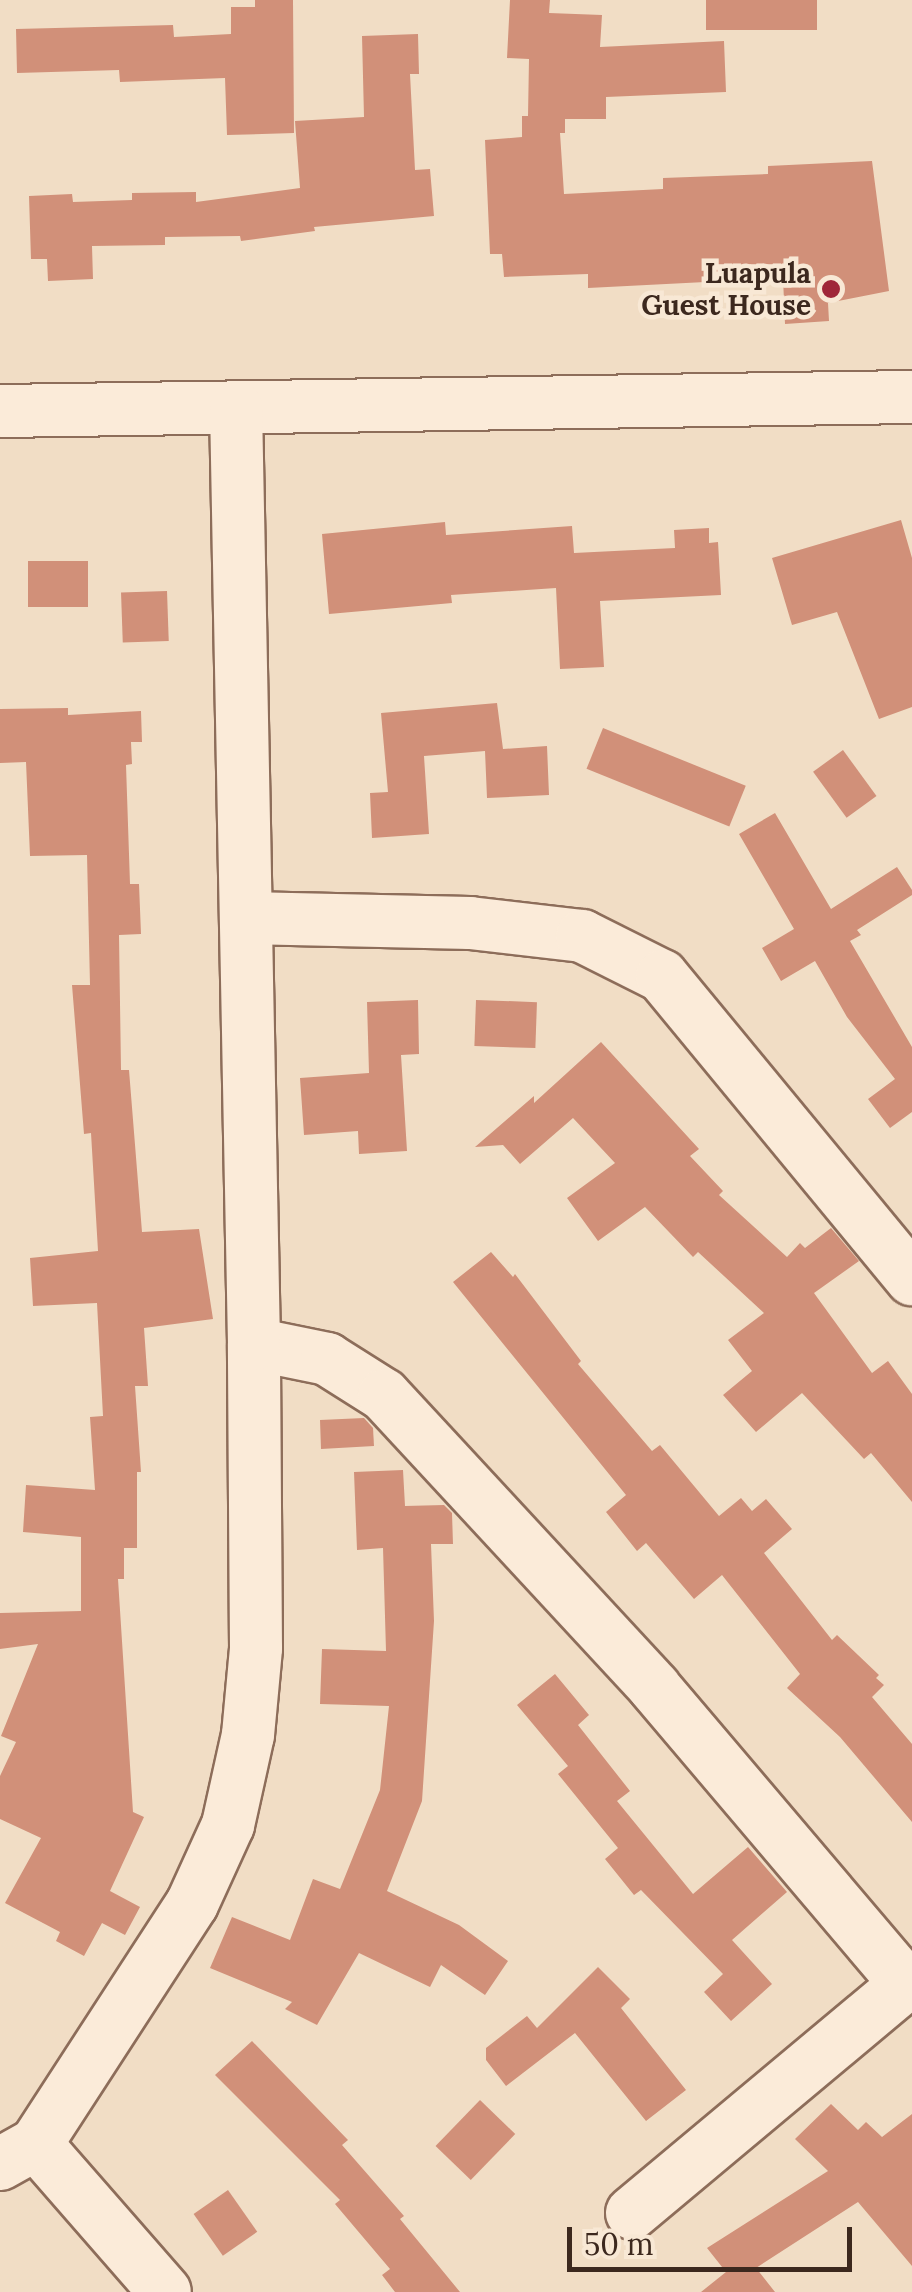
<!DOCTYPE html>
<html>
<head>
<meta charset="utf-8">
<style>
  body { margin:0 }
  #map { position:relative; width:912px; height:2292px; overflow:hidden; background:#f1ddc5; font-family:Lora,serif }
  div>[style] { position:absolute }
  [style*='--x'] { left:calc(var(--x)*1px); top:calc(var(--y)*1px); width:calc(var(--w)*1px); rotate:calc(var(--a)*1deg) }
  .building>* { inset:0; background:#d19079; transform-origin:0 0 }
  .roads { filter:drop-shadow(2px 0 #8d6d5a) drop-shadow(-2px 0 #8d6d5a) drop-shadow(0 2px #8d6d5a) drop-shadow(0 -2px #8d6d5a) }
  .minor>* { height:52px; margin:-26px; padding:0 26px; transform-origin:26px; border-radius:26px; background:#fbebd9 }
  .dots>* { width:28px; height:28px; translate:-50% -50%; box-sizing:border-box; border:5px solid #f8e8d5; border-radius:50% }
  span { translate:-50% -50%; white-space:nowrap; text-align:center; line-height:1.15; -webkit-text-stroke:9px #f8e8d5; paint-order:stroke }
  .poi-label { font-size:28px; color:#3c281e; font-weight:700 }
  .right { translate:-100% -50%; text-align:right }
  .scale { position:absolute; left:567px; top:2227px; width:285px; height:45px; box-sizing:border-box; border:5px solid #3c281e; border-top:0; padding-left:12px; font-size:30px; line-height:35px; white-space:nowrap; color:#3c281e; -webkit-text-stroke:8px #f8e8d5; paint-order:stroke }
</style>
</head>
<body>
<div id="map">
  <div class="building">
    <div style="clip-path:polygon(255px 0,293px 0,294px 133px,227px 135px,225px 78px,120px 82px,119px 70px,17px 73px,16px 29px,173px 25px,174px 37px,231px 34px,231px 7px,255px 7px)"></div>
    <div style="clip-path:polygon(510px 0,550px 0,549px 13px,602px 15px,600px 47px,724px 41px,726px 92px,606px 97px,606px 119px,565px 119px,565px 133px,560px 133px,564px 194px,663px 189px,663px 178px,768px 174px,768px 166px,872px 161px,889px 291px,828px 303px,829px 321px,785px 324px,783px 278px,588px 288px,588px 274px,504px 277px,502px 254px,490px 254px,485px 140px,522px 137px,522px 116px,528px 116px,529px 59px,507px 58px)"></div>
    <div style="left:706px;top:0;width:111px;height:30px"></div>
    <div style="clip-path:polygon(418px 34px,419px 74px,410px 74px,415px 170px,430px 169px,434px 216px,314px 227px,315px 231px,241px 241px,240px 236px,165px 237px,165px 245px,92px 246px,93px 279px,48px 281px,47px 259px,31px 259px,29px 196px,72px 194px,73px 202px,132px 200px,132px 193px,196px 192px,196px 202px,300px 188px,295px 121px,364px 117px,362px 36px)"></div>
    <div style="clip-path:polygon(901px 520px,912px 558px,912px 707px,879px 719px,837px 612px,792px 625px,772px 558px)"></div>
    <div style="clip-path:polygon(445px 522px,446px 535px,572px 526px,574px 553px,675px 548px,674px 530px,709px 528px,709px 543px,718px 542px,721px 595px,600px 601px,604px 667px,560px 669px,556px 588px,451px 595px,452px 603px,329px 614px,322px 534px)"></div>
    <div style="left:88px;top:561px;width:46px;height:60px;rotate:90deg"></div>
    <div style="left:167px;top:591px;width:50px;height:46px;rotate:88deg"></div>
    <div style="clip-path:polygon(497px 703px,503px 749px,547px 746px,549px 795px,487px 798px,485px 751px,424px 756px,429px 834px,372px 838px,370px 793px,388px 792px,381px 713px)"></div>
    <div style="clip-path:polygon(68px 708px,68px 715px,141px 711px,142px 742px,131px 742px,132px 764px,126px 765px,130px 884px,139px 884px,141px 934px,119px 935px,121px 1070px,129px 1070px,142px 1232px,199px 1229px,213px 1319px,144px 1328px,148px 1386px,135px 1386px,141px 1472px,137px 1472px,137px 1548px,124px 1548px,124px 1579px,118px 1579px,133px 1812px,144px 1817px,110px 1891px,140px 1907px,125px 1935px,102px 1923px,84px 1956px,56px 1941px,60px 1932px,5px 1903px,41px 1838px,0 1819px,0 1776px,16px 1742px,1px 1736px,38px 1644px,0 1649px,0 1613px,81px 1611px,81px 1537px,23px 1532px,26px 1485px,95px 1490px,90px 1417px,103px 1416px,97px 1303px,33px 1306px,30px 1258px,98px 1251px,91px 1133px,84px 1134px,72px 985px,90px 985px,87px 855px,30px 856px,26px 762px,0 763px,0 709px)"></div>
    <div style="left:603px;top:728px;width:154px;height:44px;rotate:22deg"></div>
    <div style="left:843px;top:750px;width:57px;height:37px;rotate:54deg"></div>
    <div style="clip-path:polygon(775px 813px,831px 909px,897px 867px,912px 890px,912px 895px,857px 930px,861px 935px,850px 941px,912px 1047px,912px 1112px,890px 1128px,868px 1099px,895px 1079px,847px 1017px,815px 961px,781px 981px,762px 948px,794px 929px,739px 834px)"></div>
    <div style="clip-path:polygon(418px 1000px,419px 1054px,401px 1055px,407px 1151px,359px 1154px,358px 1131px,304px 1135px,300px 1078px,369px 1073px,367px 1002px)"></div>
    <div style="left:476px;top:1000px;width:61px;height:46px;rotate:2deg"></div>
    <div style="clip-path:polygon(601px 1042px,699px 1149px,690px 1156px,723px 1191px,719px 1195px,787px 1257px,800px 1243px,805px 1248px,831px 1228px,859px 1261px,814px 1293px,872px 1373px,888px 1361px,912px 1394px,912px 1502px,871px 1453px,864px 1459px,802px 1393px,756px 1432px,723px 1395px,752px 1371px,728px 1340px,764px 1313px,698px 1252px,693px 1257px,645px 1207px,598px 1241px,567px 1198px,615px 1163px,573px 1118px,520px 1164px,503px 1145px,475px 1147px,534px 1096px,534px 1103px)"></div>
    <div style="clip-path:polygon(491px 1252px,513px 1277px,515px 1274px,581px 1361px,578px 1364px,652px 1451px,660px 1445px,719px 1516px,741px 1498px,752px 1511px,766px 1499px,792px 1529px,764px 1553px,832px 1640px,837px 1635px,879px 1675px,876px 1678px,884px 1685px,872px 1697px,912px 1744px,912px 1822px,840px 1737px,787px 1688px,800px 1674px,722px 1575px,694px 1599px,646px 1543px,637px 1551px,606px 1512px,626px 1495px,453px 1282px)"></div>
    <div style="clip-path:polygon(364px 1418px,373px 1428px,374px 1446px,321px 1449px,320px 1420px)"></div>
    <div style="clip-path:polygon(403px 1470px,405px 1506px,444px 1505px,452px 1513px,453px 1544px,431px 1544px,434px 1621px,422px 1801px,387px 1891px,459px 1925px,508px 1961px,485px 1995px,441px 1965px,430px 1987px,359px 1953px,317px 2025px,285px 2009px,292px 2002px,210px 1968px,232px 1917px,290px 1940px,313px 1879px,340px 1889px,380px 1790px,389px 1706px,320px 1704px,322px 1649px,386px 1651px,383px 1548px,357px 1550px,354px 1472px)"></div>
    <div style="clip-path:polygon(555px 1674px,589px 1715px,578px 1725px,630px 1791px,617px 1801px,693px 1894px,748px 1847px,787px 1892px,732px 1940px,772px 1984px,731px 2021px,704px 1992px,723px 1974px,641px 1890px,634px 1895px,605px 1859px,618px 1848px,558px 1774px,568px 1766px,517px 1705px)"></div>
    <div style="clip-path:polygon(598px 1967px,630px 1999px,621px 2008px,686px 2090px,646px 2121px,575px 2033px,506px 2086px,486px 2060px,486px 2048px,527px 2016px,537px 2028px)"></div>
    <div style="clip-path:polygon(252px 2041px,348px 2140px,342px 2145px,404px 2216px,400px 2219px,460px 2292px,395px 2292px,382px 2275px,390px 2269px,335px 2204px,340px 2200px,215px 2075px)"></div>
    <div style="left:480px;top:2100px;width:49px;height:64px;rotate:44deg"></div>
    <div style="clip-path:polygon(831px 2104px,858px 2130px,866px 2122px,882px 2137px,912px 2114px,912px 2266px,858px 2202px,756px 2268px,775px 2292px,701px 2292px,726px 2272px,707px 2248px,828px 2171px,795px 2139px)"></div>
    <div style="left:228px;top:2190px;width:51px;height:42px;rotate:55deg"></div>
  </div>
  <div class="roads">
    <div class="minor">
      <div style="--x:0;--y:411;--w:912;--a:-0.88"></div>
      <div style="--x:246;--y:918;--w:224;--a:1.3"></div>
      <div style="--x:470;--y:923;--w:113;--a:6.6"></div>
      <div style="--x:582;--y:936;--w:89;--a:26.6"></div>
      <div style="--x:662;--y:976;--w:393;--a:50.5"></div>
      <div style="--x:254;--y:1344;--w:75;--a:11.6"></div>
      <div style="--x:327;--y:1359;--w:67;--a:32.3"></div>
      <div style="--x:384;--y:1395;--w:398;--a:47.2"></div>
      <div style="--x:654;--y:1687;--w:390;--a:49.7"></div>
      <div style="--x:36;--y:2144;--w:196;--a:48.9"></div>
      <div style="--x:0;--y:2164;--w:41;--a:-29.1"></div>
      <div style="--x:36;--y:2144;--w:286;--a:-57"></div>
      <div style="--x:192;--y:1904;--w:87;--a:-65.5"></div>
      <div style="--x:228;--y:1825;--w:92;--a:-77.5"></div>
      <div style="--x:248;--y:1735;--w:87;--a:-84.7"></div>
      <div style="--x:256;--y:1648;--w:304;--a:-90.4"></div>
      <div style="--x:254;--y:1344;--w:937;--a:-91.1"></div>
      <div style="--x:632;--y:2213;--w:365;--a:-39.9"></div>
    </div>
  </div>
  <div class="dots">
    <div style="left:831px;top:289px;background:#9f2639"></div>
  </div>
  <div class="poi-label">
    <span class="right" style="left:811px;top:289px">Luapula<br>Guest House</span>
  </div>
  <div class="scale">50 m</div>
</div>
</body>
</html>
